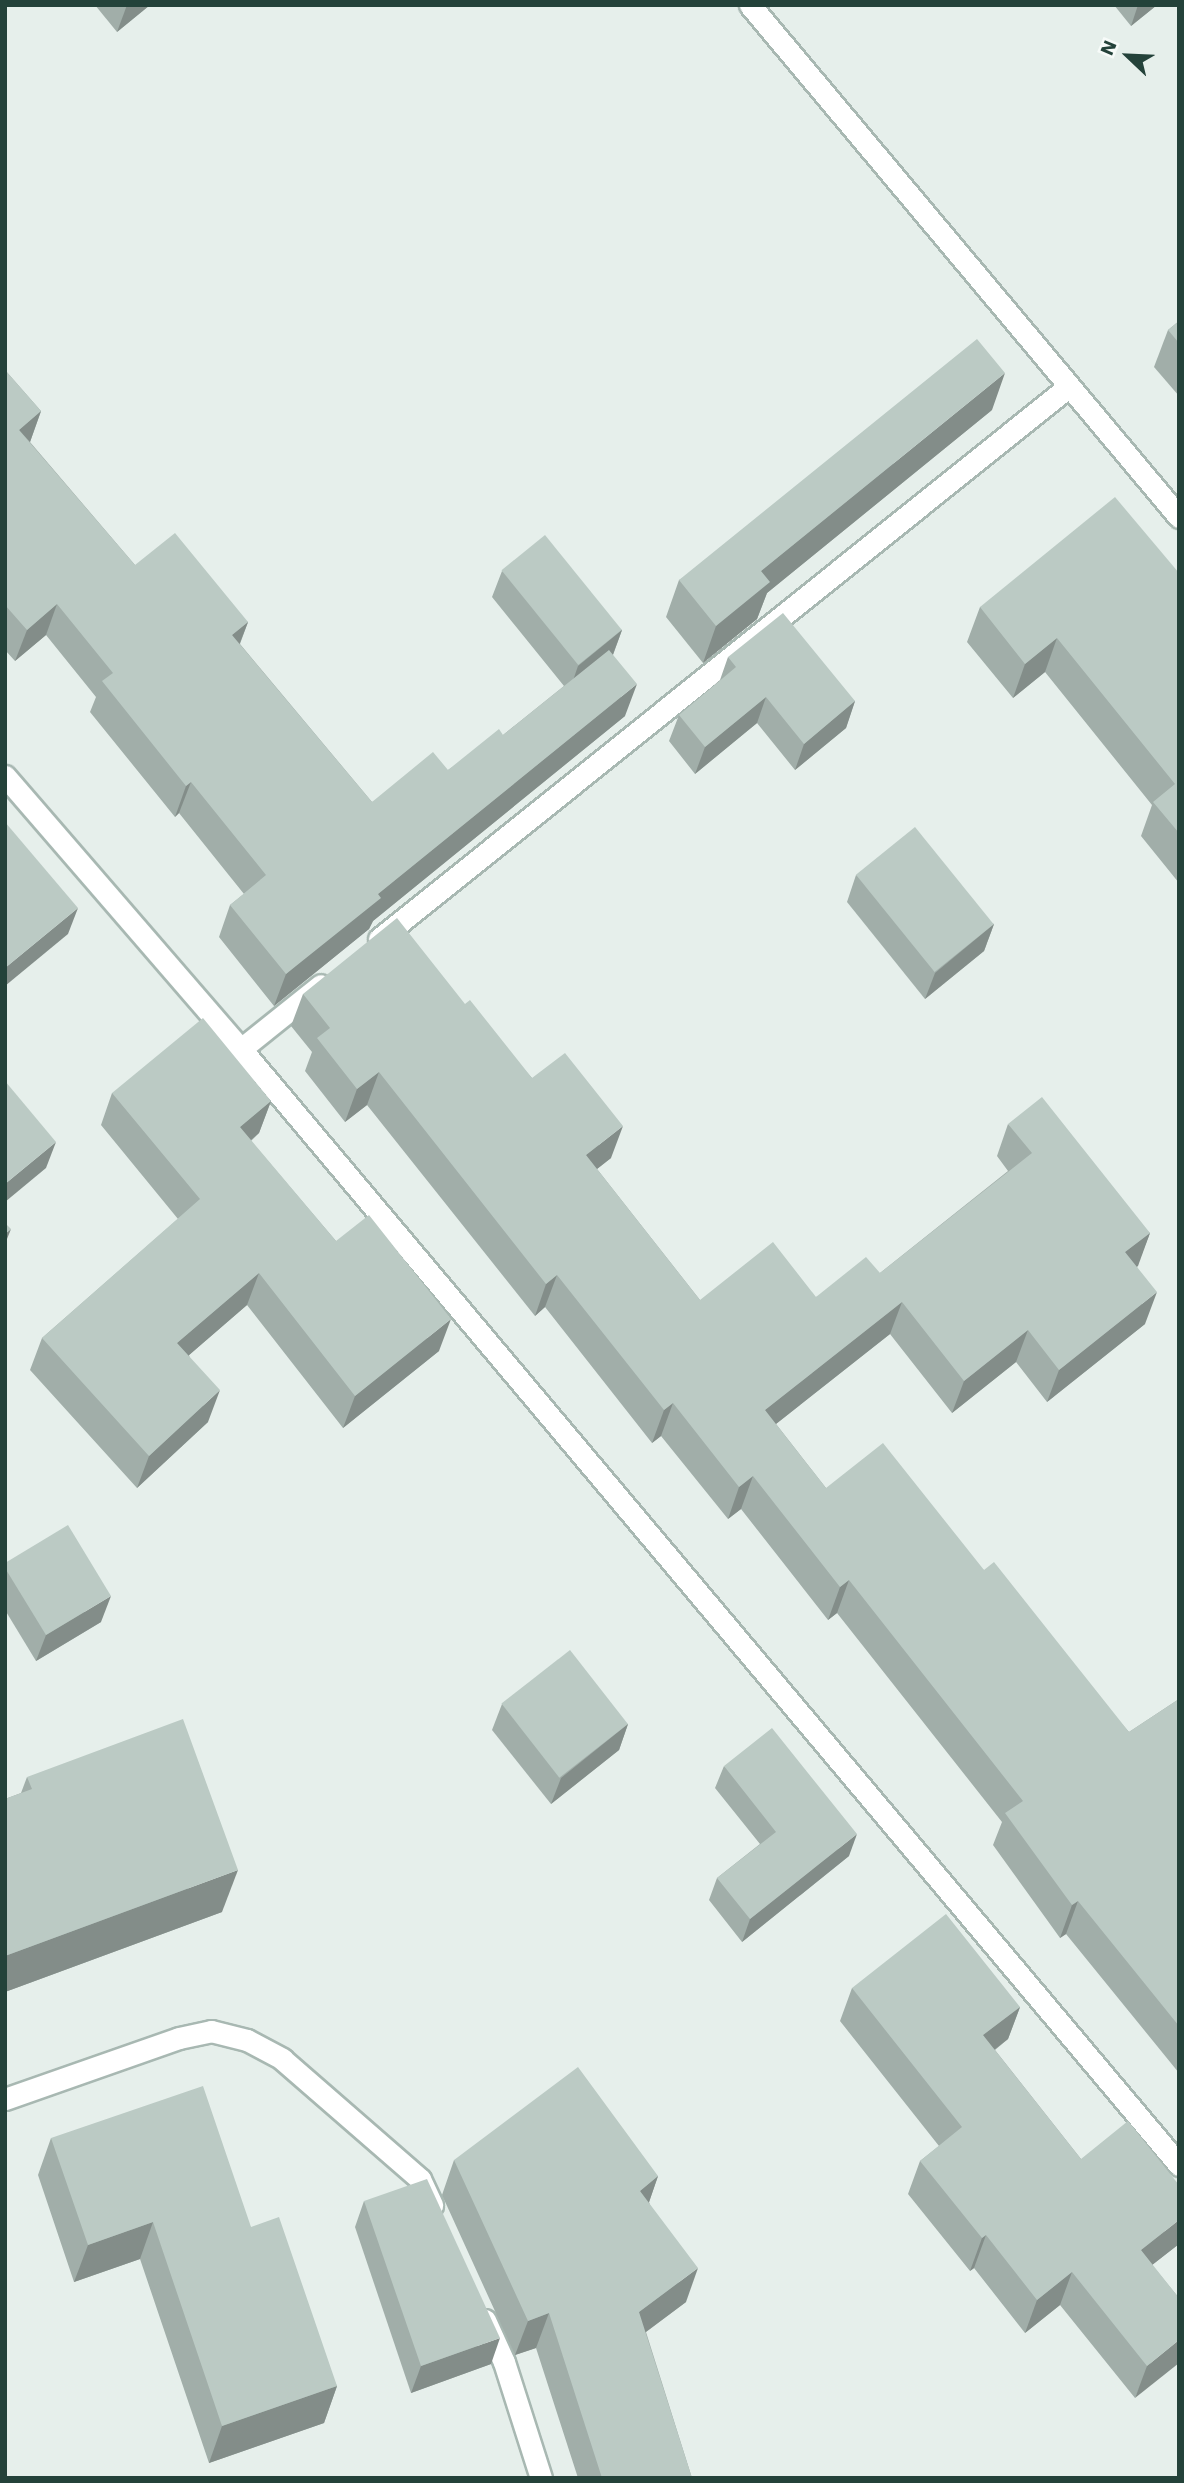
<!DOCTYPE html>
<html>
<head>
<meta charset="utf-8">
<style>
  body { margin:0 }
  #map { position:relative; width:1184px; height:2483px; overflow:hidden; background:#e6efeb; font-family:"Work Sans",sans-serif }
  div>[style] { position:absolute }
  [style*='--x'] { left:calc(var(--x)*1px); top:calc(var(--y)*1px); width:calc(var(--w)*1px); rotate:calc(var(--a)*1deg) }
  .roads { filter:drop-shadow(2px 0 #a8b8b2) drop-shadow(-2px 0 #a8b8b2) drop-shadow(0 2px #a8b8b2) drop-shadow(0 -2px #a8b8b2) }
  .minor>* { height:21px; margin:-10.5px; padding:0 10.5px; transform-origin:10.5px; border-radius:10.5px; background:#fff }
  .wall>* { inset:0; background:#a1aea9 }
  .shaded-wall>* { inset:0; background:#838d89 }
  .building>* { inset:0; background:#bbcac4; transform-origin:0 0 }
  span { translate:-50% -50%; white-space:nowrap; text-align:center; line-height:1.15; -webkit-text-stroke:7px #f7fbf9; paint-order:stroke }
  .frame { position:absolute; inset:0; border:7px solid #24423a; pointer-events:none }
  .north { position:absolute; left:1093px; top:21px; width:70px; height:70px; -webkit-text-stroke:5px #f7fbf9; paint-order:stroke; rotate:293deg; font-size:19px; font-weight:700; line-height:28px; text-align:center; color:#24423a }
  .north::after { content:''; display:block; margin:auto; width:24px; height:32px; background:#24423a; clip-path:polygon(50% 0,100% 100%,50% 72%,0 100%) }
</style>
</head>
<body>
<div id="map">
  <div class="roads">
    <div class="minor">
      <div style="--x:750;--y:5;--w:668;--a:50.04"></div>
      <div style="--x:5;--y:776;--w:361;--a:49.2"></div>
      <div style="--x:241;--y:1049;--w:1458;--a:49.95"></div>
      <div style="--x:379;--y:939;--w:883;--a:-38.7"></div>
      <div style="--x:241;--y:1049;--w:102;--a:-38.7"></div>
      <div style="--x:5;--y:2099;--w:184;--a:-19.3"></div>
      <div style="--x:179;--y:2038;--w:33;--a:-12"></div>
      <div style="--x:211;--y:2031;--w:37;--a:14"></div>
      <div style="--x:247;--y:2040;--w:40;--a:28"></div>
      <div style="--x:282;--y:2059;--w:183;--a:41"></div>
      <div style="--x:420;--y:2179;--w:29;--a:65"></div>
      <div style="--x:485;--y:2320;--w:46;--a:65.7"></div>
      <div style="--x:504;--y:2362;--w:122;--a:72.3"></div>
    </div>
  </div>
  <div class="wall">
    <div style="clip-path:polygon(95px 5px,150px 5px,117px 32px)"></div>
    <div style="clip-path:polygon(1114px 5px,1157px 5px,1131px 26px)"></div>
    <div style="clip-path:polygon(1179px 321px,1179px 396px,1154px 367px,1168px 330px)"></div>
    <div style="clip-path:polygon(5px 370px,41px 411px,30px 442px,135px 565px,248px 622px,240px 644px,372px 802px,448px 770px,503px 735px,564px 686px,492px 597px,502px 571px,622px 630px,613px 655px,625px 716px,373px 921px,369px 929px,274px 1006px,219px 937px,230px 905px,244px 894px,179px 813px,175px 817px,90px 712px,96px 697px,46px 635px,15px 661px,5px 650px)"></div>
    <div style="clip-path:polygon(992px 410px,767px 593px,757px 619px,703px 663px,666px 617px,679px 580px)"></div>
    <div style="clip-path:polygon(1179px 573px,1179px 883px,1141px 836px,1152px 805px,1045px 672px,1013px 698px,967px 642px,980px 607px)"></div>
    <div style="clip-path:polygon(728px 657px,855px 701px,846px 728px,795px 770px,757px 723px,695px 774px,669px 741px,679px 715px,720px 680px)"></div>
    <div style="clip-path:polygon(856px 875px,994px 924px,984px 951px,925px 999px,847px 902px)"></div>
    <div style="clip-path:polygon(303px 994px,465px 1004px,532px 1078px,611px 1158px,597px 1169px,700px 1300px,816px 1297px,880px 1273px,1008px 1171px,997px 1156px,1008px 1124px,1150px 1233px,1137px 1266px,1145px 1324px,1047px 1402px,1016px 1362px,952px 1413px,890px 1334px,776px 1424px,826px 1488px,984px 1570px,1129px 1732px,1179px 1699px,1179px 2073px,1066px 1934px,1060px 1938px,993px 1845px,1002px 1822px,837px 1613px,828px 1620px,741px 1509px,728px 1519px,661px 1436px,652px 1443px,545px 1307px,535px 1316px,367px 1105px,345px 1122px,305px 1071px,312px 1052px,291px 1026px)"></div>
    <div style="clip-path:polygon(112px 1093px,271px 1101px,259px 1133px,251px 1141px,336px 1241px,439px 1351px,343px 1428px,247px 1305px,189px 1355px,208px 1422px,137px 1488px,30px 1370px,42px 1338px,178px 1219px,101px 1125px)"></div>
    <div style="clip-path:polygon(5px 1563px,101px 1622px,36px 1661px,5px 1610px)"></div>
    <div style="clip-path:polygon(502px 1704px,628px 1724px,619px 1750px,551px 1804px,492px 1730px)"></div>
    <div style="clip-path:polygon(724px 1766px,849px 1856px,742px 1942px,709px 1900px,717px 1878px,760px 1844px,715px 1788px)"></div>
    <div style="clip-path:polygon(27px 1777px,222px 1912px,5px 1992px,5px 1799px,21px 1793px)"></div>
    <div style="clip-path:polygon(852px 1988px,1020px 2007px,1008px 2039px,995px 2050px,1081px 2159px,1179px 2244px,1152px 2265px,1179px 2298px,1135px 2398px,1060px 2305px,1025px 2333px,974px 2268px,970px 2271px,908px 2194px,920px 2161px,939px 2146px,840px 2021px)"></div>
    <div style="clip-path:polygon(51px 2138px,251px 2227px,337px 2386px,324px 2423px,209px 2463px,140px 2259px,74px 2282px,38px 2175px)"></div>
    <div style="clip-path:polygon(454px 2160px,658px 2176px,649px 2202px,686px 2302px,646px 2332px,692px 2478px,578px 2478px,536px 2348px,515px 2355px,442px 2195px)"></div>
    <div style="clip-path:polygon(364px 2201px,491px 2364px,411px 2393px,355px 2227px)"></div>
  </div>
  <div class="shaded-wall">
    <div style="clip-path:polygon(127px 5px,150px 5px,117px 32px)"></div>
    <div style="clip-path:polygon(1138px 5px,1157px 5px,1131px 26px)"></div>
    <div style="clip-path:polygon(1005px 373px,992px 410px,767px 593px,757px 619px,703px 663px,716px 626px,761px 571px)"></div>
    <div style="clip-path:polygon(41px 411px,30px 442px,19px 430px)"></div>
    <div style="clip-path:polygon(57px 604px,46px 635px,15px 661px,27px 630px)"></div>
    <div style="clip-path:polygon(248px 622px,236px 653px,232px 635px)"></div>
    <div style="clip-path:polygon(622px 630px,612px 657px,569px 692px,578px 666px)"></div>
    <div style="clip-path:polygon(1057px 638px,1045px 672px,1013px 698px,1025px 664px)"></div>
    <div style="clip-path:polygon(637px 684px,625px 716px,373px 921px,369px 929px,274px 1006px,286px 974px,378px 894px)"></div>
    <div style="clip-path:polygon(766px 697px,757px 723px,695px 774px,705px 747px)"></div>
    <div style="clip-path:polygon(855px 701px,846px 728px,795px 770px,804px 744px)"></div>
    <div style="clip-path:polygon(191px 782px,179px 813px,175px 817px,186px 786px)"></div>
    <div style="clip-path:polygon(78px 908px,68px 934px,5px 986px,5px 968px)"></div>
    <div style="clip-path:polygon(994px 924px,984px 951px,925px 999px,935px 973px)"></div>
    <div style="clip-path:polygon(379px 1072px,367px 1105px,345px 1122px,357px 1089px)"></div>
    <div style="clip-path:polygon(271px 1101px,259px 1133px,228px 1160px,240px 1127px)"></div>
    <div style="clip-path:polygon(623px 1126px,611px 1158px,574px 1187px,586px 1155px)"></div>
    <div style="clip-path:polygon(56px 1142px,46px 1168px,5px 1202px,5px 1184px)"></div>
    <div style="clip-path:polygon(11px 1229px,5px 1244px,5px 1234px)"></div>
    <div style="clip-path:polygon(1150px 1233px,1138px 1266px,1114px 1284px,1125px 1252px)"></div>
    <div style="clip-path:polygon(259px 1273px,247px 1305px,166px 1375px,177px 1343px)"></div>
    <div style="clip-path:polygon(557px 1275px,545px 1307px,535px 1316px,546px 1284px)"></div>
    <div style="clip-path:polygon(1157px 1292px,1145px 1324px,1047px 1402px,1059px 1370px)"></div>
    <div style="clip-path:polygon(902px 1302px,890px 1334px,753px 1442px,765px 1410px)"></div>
    <div style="clip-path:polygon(451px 1319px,439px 1351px,343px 1428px,355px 1396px)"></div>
    <div style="clip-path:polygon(1028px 1330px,1016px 1362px,952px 1413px,964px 1381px)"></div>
    <div style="clip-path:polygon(220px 1390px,208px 1422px,137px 1488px,149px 1456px)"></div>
    <div style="clip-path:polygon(673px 1403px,661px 1436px,652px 1443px,664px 1410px)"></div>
    <div style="clip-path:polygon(753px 1476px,741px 1509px,728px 1519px,739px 1487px)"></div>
    <div style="clip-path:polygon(849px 1580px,837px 1613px,828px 1620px,840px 1587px)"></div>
    <div style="clip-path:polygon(111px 1596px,101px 1622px,36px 1661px,46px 1635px)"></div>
    <div style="clip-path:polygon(628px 1724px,619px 1750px,551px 1804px,561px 1778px)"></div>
    <div style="clip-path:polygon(857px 1834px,849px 1856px,742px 1942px,750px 1919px)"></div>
    <div style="clip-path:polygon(238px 1870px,222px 1912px,5px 1992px,5px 1956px)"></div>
    <div style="clip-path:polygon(1078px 1901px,1066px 1934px,1060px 1938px,1072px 1905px)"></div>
    <div style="clip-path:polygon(1020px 2007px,1008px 2039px,971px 2068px,983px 2035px)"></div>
    <div style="clip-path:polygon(658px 2176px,646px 2211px,640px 2191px)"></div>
    <div style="clip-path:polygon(1179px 2220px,1179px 2244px,1129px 2283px,1141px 2250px)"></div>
    <div style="clip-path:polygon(153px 2222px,140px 2259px,74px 2282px,88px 2245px)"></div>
    <div style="clip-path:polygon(986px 2235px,974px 2268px,970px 2271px,982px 2238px)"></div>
    <div style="clip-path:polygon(698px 2268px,686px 2302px,627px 2346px,639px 2312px)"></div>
    <div style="clip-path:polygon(1072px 2272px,1060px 2305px,1025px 2333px,1037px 2300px)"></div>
    <div style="clip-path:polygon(549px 2313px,536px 2348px,515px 2355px,528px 2321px)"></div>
    <div style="clip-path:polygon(500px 2338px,491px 2364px,411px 2393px,421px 2366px)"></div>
    <div style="clip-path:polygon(1179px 2340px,1179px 2363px,1135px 2398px,1147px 2366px)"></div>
    <div style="clip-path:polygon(337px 2386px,324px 2423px,209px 2463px,222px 2426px)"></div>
  </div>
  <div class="building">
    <div style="clip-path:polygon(1179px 321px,1179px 343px,1168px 330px)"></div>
    <div style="clip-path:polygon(977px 339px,1005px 373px,761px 571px,770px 582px,716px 626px,679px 580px)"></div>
    <div style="clip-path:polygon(5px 370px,41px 411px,19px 430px,135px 565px,175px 533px,248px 622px,232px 635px,372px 802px,433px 752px,448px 770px,499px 729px,503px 735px,609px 650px,637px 684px,378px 894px,381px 898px,286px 974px,230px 905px,266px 875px,191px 782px,186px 786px,102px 681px,113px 673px,57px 604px,27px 630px,5px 605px)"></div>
    <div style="clip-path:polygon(1115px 497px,1179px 573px,1179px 833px,1153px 802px,1175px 784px,1057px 638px,1025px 664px,980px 607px)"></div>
    <div style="left:545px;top:535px;width:122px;height:56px;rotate:51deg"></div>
    <div style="clip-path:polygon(783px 613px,855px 701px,804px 744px,766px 697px,705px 747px,679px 715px,736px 667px,728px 657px)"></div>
    <div style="clip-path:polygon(5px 822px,78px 908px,5px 968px)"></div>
    <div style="left:915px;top:827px;width:125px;height:76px;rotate:51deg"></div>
    <div style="clip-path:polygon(397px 918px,465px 1004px,470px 1000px,532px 1078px,565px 1053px,623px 1126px,586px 1155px,700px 1300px,773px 1242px,816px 1297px,866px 1257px,880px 1273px,1032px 1153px,1008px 1124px,1042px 1097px,1150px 1233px,1125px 1252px,1157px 1292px,1059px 1370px,1028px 1330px,964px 1381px,902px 1302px,765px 1410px,826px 1488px,883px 1443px,984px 1570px,994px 1562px,1129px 1732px,1179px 1699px,1179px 1835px,1177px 1836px,1179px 1839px,1179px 2026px,1078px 1901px,1072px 1905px,1005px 1813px,1023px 1801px,849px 1580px,840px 1587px,753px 1476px,739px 1487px,673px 1403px,664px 1410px,557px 1275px,546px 1284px,379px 1072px,357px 1089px,317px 1038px,330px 1028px,303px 994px)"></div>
    <div style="clip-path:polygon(203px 1018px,271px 1101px,240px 1127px,336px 1241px,369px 1215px,451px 1319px,355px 1396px,259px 1273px,177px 1343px,220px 1390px,149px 1456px,42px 1338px,200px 1199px,112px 1093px)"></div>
    <div style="clip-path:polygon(5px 1081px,56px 1142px,5px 1184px)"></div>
    <div style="clip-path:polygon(5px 1223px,11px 1229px,5px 1234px)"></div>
    <div style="clip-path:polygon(68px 1525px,111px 1596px,46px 1635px,5px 1568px,5px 1563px)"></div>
    <div style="left:570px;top:1650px;width:94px;height:87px;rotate:52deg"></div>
    <div style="clip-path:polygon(183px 1719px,238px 1870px,5px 1956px,5px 1799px,32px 1789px,27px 1777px)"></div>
    <div style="clip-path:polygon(772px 1728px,857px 1834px,750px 1919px,717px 1878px,776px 1832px,724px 1766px)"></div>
    <div style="clip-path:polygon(946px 1914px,1020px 2007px,983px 2035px,1081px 2159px,1128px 2121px,1179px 2185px,1179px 2220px,1141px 2250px,1179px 2298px,1179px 2340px,1147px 2366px,1072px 2272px,1037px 2300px,986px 2235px,982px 2238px,920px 2161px,962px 2127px,852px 1988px)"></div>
    <div style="clip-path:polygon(578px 2067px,658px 2176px,640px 2191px,698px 2268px,639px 2312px,692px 2478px,602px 2478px,549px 2313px,528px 2321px,454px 2160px)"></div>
    <div style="clip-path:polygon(203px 2086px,251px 2227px,279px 2217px,337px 2386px,222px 2426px,153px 2222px,88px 2245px,51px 2138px)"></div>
    <div style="clip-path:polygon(427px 2179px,500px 2338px,421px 2366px,364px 2201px)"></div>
  </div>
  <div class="frame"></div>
  <div class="north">N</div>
</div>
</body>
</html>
